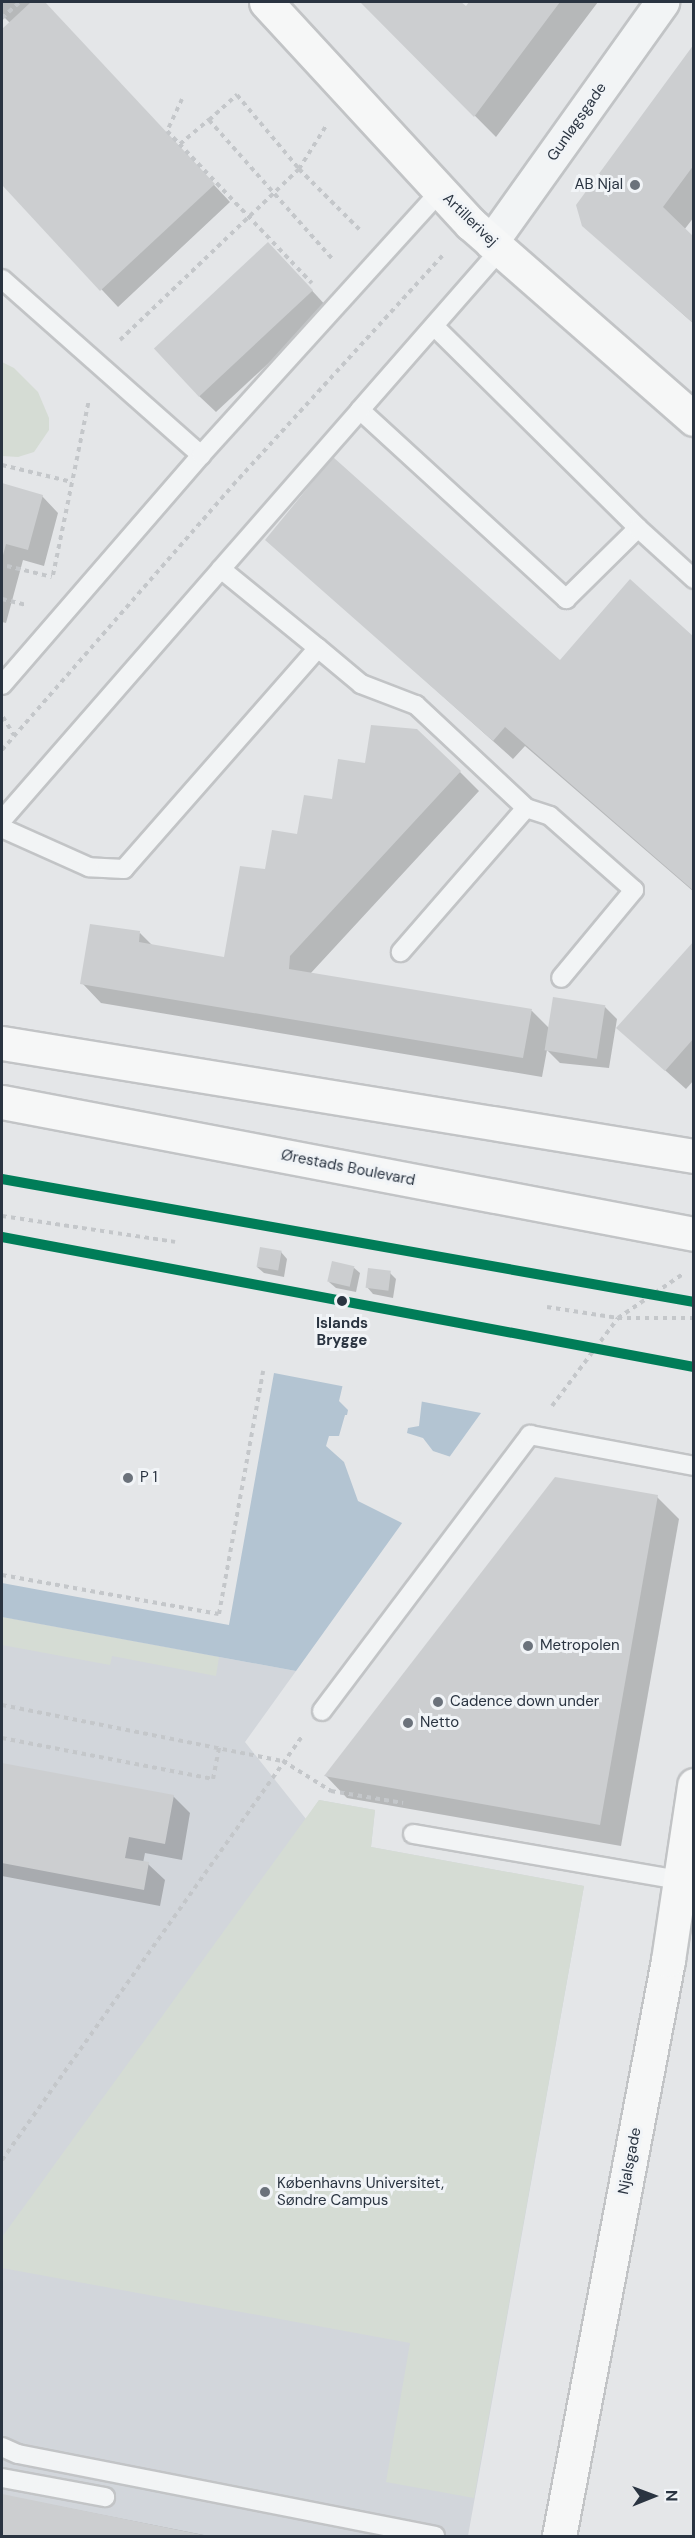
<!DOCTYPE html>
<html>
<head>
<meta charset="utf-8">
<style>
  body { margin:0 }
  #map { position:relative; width:695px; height:2538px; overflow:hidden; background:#e4e6e8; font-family:"DM Sans",sans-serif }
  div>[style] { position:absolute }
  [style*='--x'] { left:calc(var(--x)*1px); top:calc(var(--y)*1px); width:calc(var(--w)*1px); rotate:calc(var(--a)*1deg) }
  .built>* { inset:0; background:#d2d6db }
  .green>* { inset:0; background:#d5dcd4 }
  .water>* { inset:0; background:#b3c4d2 }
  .pier>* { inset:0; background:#e4e6e8 }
  .shadow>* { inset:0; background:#0003 }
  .building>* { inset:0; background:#ccced0; transform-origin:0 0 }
  .path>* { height:4px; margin-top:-2px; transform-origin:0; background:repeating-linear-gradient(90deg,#c4c7ca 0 4.5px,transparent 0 9px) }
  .roads { filter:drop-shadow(2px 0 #c2c4c6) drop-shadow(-2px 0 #c2c4c6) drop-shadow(0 2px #c2c4c6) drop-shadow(0 -2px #c2c4c6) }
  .lane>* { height:18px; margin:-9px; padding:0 9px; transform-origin:9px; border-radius:9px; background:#f2f4f5 }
  .street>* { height:33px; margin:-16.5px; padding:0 16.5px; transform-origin:16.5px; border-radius:16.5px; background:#f2f4f5 }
  .secondary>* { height:33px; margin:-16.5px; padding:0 16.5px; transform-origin:16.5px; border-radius:16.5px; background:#f6f7f7 }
  .metro-1>* { height:10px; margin:-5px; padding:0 5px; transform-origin:5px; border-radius:5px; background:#007d58 }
  .dots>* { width:16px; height:16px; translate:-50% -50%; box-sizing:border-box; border:3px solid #f1f4f7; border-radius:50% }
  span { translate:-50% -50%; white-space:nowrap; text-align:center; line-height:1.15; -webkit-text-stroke:6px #f1f4f7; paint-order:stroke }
  .street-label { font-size:15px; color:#2a3441 }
  .poi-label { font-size:15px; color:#2a3441 }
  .right { translate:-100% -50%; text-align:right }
  .left { translate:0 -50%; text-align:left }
  .stop-label { font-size:15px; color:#2a3441; font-weight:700 }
  .frame { position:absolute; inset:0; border:3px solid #2a3441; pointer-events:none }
  .north { position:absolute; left:623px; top:2466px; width:60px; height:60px; -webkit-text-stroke:4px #f1f4f7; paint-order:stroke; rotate:89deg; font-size:16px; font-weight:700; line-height:24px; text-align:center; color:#2a3441 }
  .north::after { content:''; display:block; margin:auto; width:21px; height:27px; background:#2a3441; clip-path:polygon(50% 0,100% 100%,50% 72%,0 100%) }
</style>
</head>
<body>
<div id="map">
  <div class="built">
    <div style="clip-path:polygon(2px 1617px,296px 1671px,245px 1742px,306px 1819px,319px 1800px,375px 1810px,371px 1847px,584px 1886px,468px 2536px,2px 2536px)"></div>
  </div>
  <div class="green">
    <div style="clip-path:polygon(2px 362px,14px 368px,38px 392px,49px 418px,49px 430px,34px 452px,18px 457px,2px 456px)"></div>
    <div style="clip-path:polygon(2px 1617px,219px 1657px,216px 1676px,112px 1656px,110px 1665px,2px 1645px)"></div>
    <div style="clip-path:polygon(319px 1800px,375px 1810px,371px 1847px,584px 1886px,474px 2498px,386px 2482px,410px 2343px,2px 2268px,2px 2237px)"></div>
  </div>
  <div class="water">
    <div style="clip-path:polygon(274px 1373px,481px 1413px,296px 1671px,2px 1617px,2px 1583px,229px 1625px)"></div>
  </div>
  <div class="pier">
    <div style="clip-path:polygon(343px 1384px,422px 1400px,419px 1426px,408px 1428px,407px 1433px,423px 1438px,433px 1451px,454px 1458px,406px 1525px,358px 1501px,344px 1462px,326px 1446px,329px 1436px,339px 1436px,345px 1415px,347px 1415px,348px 1410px,339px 1401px)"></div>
  </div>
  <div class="shadow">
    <div style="clip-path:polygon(2px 2px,43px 2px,230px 202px,118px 307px,2px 183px,2px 31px,10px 23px,2px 15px)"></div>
    <div style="clip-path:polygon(362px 2px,459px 2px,466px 9px,471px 2px,598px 2px,496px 137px)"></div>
    <div style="clip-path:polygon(694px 46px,694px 217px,684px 230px,694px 239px,694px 324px,583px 225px)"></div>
    <div style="clip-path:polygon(284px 260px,328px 308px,216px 412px,199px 396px)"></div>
    <div style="clip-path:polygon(2px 485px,42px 496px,58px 513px,44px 566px,23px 560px,6px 623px,2px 622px)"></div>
    <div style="clip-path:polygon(267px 539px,560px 662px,694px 639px,694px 892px,525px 746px,513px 759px)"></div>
    <div style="clip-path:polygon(460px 772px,479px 791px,310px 974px,532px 1011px,550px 1029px,605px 1007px,617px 1019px,609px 1068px,560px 1063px,547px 1050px,542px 1077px,101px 1003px,82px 983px,140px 933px,153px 946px,226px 959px,267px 871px,333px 801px)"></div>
    <div style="clip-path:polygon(694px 943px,694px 1080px,686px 1089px,618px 1028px)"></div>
    <div style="clip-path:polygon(281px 1252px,287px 1259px,284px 1277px,264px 1273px,257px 1267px)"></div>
    <div style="clip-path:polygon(353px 1267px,360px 1273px,356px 1292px,336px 1288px,329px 1282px)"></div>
    <div style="clip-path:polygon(390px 1273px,396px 1279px,393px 1298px,373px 1294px,367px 1287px)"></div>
    <div style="clip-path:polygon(657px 1497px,679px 1519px,621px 1846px,347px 1798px,326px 1776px)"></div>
    <div style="clip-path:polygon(2px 1764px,173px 1796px,190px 1813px,182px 1860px,145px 1853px,143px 1863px,148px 1864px,165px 1880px,160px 1906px,2px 1876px)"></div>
    <div style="clip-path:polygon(2px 2495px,209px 2536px,2px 2536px)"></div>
  </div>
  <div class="building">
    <div style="clip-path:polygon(31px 2px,45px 2px,215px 184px,100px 291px,2px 185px,2px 29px)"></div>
    <div style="clip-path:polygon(360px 2px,461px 2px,466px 6px,469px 2px,560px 2px,474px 117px)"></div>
    <div style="clip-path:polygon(694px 44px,694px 165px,663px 207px,694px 237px,694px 324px,582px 226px,576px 205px)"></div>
    <div style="left:268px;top:242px;width:66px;height:156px;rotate:47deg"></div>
    <div style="clip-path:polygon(333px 457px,560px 660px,630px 579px,694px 637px,694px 891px,505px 727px,493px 741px,265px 540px)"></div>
    <div style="clip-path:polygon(2px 483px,43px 495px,28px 550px,6px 544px,2px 559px)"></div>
    <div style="clip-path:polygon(371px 725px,417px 729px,461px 771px,290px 956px,289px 969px,532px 1009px,523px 1058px,80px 984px,90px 924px,140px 931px,139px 942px,224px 957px,240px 866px,265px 869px,272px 830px,297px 834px,304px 795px,332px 799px,338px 759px,365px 763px)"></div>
    <div style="clip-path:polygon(694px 941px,694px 1038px,665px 1071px,616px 1028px)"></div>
    <div style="left:553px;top:997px;width:53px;height:54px;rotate:9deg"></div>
    <div style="left:260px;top:1247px;width:22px;height:20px;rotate:10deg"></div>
    <div style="left:332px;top:1261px;width:23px;height:21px;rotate:13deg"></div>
    <div style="left:368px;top:1268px;width:23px;height:20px;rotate:7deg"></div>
    <div style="clip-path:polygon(555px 1477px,658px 1495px,600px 1825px,324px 1776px)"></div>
    <div style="clip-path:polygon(2px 1763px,174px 1795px,165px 1844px,129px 1837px,125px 1858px,149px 1862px,144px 1890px,2px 1863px)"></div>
    <div style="clip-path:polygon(2px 2494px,203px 2535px,203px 2536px,2px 2536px)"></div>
  </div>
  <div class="path">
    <div style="--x:2;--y:18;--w:24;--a:-42"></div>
    <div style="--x:182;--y:99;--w:35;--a:115"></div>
    <div style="--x:167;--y:131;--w:210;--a:46.4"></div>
    <div style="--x:209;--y:120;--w:38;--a:-42"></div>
    <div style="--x:237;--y:95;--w:97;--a:50"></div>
    <div style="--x:299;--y:169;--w:88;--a:45"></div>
    <div style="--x:180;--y:144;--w:38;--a:-40"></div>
    <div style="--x:209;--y:120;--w:188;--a:48.4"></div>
    <div style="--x:120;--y:340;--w:248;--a:-43.7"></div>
    <div style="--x:299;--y:169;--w:51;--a:-57.9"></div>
    <div style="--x:2;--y:465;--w:72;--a:13.7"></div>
    <div style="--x:7;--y:566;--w:46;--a:13.7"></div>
    <div style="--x:53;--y:575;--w:179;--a:-78.4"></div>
    <div style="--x:2;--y:599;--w:25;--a:14"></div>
    <div style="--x:3;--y:717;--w:21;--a:59"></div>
    <div style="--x:2;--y:750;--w:352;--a:-48.9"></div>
    <div style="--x:233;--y:485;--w:313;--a:-47.6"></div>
    <div style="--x:2;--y:1216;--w:175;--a:8.5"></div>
    <div style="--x:547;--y:1307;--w:72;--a:8.8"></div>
    <div style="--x:618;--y:1318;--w:76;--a:0"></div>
    <div style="--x:552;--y:1406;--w:110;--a:-53.1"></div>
    <div style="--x:618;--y:1318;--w:78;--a:-34.1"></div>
    <div style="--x:2;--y:1575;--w:220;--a:10.2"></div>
    <div style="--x:219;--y:1614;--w:247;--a:-79.7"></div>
    <div style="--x:2;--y:1705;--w:287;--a:11.3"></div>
    <div style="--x:283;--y:1761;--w:57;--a:32"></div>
    <div style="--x:331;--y:1791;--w:73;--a:9.5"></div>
    <div style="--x:2;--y:1738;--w:215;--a:11"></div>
    <div style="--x:213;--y:1779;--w:32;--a:-79"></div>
    <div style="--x:2;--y:2160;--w:521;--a:-54.69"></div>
  </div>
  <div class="roads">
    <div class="lane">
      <div style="--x:500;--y:250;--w:213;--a:131.2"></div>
      <div style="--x:360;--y:410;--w:280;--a:42.5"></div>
      <div style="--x:566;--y:599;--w:101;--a:-44.6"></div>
      <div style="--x:2;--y:279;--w:266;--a:41.5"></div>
      <div style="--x:434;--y:326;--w:287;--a:44.7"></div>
      <div style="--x:638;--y:528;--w:76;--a:42.3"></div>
      <div style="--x:221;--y:569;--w:211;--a:-48.8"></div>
      <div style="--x:318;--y:648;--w:56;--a:39.9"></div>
      <div style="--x:361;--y:684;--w:59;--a:20.9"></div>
      <div style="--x:416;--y:705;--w:151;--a:43.1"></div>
      <div style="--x:526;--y:808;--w:191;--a:131"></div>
      <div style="--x:2;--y:685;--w:304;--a:-49.1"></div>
      <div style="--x:201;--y:455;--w:356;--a:-47.8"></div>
      <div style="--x:526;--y:808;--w:25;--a:18"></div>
      <div style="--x:550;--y:816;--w:112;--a:41.4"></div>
      <div style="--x:634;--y:890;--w:114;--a:129.7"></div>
      <div style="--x:2;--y:820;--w:333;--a:-48.9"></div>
      <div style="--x:221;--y:569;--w:125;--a:39.2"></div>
      <div style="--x:318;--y:648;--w:294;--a:131.3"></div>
      <div style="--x:124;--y:869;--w:35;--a:-177"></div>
      <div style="--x:89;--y:867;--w:95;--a:-155.9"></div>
      <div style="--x:322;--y:1711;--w:346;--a:-53"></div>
      <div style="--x:530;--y:1435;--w:167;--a:10.7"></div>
      <div style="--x:413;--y:1834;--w:269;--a:9.8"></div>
      <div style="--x:2;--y:2447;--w:17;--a:24"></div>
      <div style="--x:18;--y:2454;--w:425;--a:11.1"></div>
      <div style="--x:2;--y:2478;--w:105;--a:10.5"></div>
    </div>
    <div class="street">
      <div style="--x:491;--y:242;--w:295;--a:-54.5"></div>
    </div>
    <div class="secondary">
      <div style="--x:266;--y:2;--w:302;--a:47.3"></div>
      <div style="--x:471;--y:224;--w:296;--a:41.2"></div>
      <div style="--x:2;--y:1043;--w:701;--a:9.27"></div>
      <div style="--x:2;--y:1102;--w:704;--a:10.8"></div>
      <div style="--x:559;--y:2536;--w:586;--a:-79.28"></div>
      <div style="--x:668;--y:1960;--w:177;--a:-81.5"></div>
    </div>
  </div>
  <div class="metro-1">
    <div style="--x:2;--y:1179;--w:703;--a:10.08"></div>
    <div style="--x:2;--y:1237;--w:704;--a:10.64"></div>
  </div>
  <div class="dots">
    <div style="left:635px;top:185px;background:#6b727b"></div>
    <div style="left:342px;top:1301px;background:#2a3441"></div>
    <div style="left:128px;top:1478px;background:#6b727b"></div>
    <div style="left:528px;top:1646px;background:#6b727b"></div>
    <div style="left:438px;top:1702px;background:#6b727b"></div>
    <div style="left:408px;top:1723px;background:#6b727b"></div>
    <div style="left:265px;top:2192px;background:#6b727b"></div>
  </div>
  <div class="street-label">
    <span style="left:577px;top:122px;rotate:-55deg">Gunløgsgade</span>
    <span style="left:470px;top:220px;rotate:44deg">Artillerivej</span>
    <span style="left:348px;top:1168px;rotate:11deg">Ørestads Boulevard</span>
    <span style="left:630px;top:2161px;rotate:-79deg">Njalsgade</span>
  </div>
  <div class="poi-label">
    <span class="right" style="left:623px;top:185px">AB Njal</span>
    <span class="left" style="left:140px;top:1478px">P 1</span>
    <span class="left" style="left:540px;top:1646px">Metropolen</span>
    <span class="left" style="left:450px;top:1702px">Cadence down under</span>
    <span class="left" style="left:420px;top:1723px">Netto</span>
    <span class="left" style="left:277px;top:2192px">Københavns Universitet,<br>Søndre Campus</span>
  </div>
  <div class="stop-label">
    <span style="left:342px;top:1332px">Islands<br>Brygge</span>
  </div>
  <div class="frame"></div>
  <div class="north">N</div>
</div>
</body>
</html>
